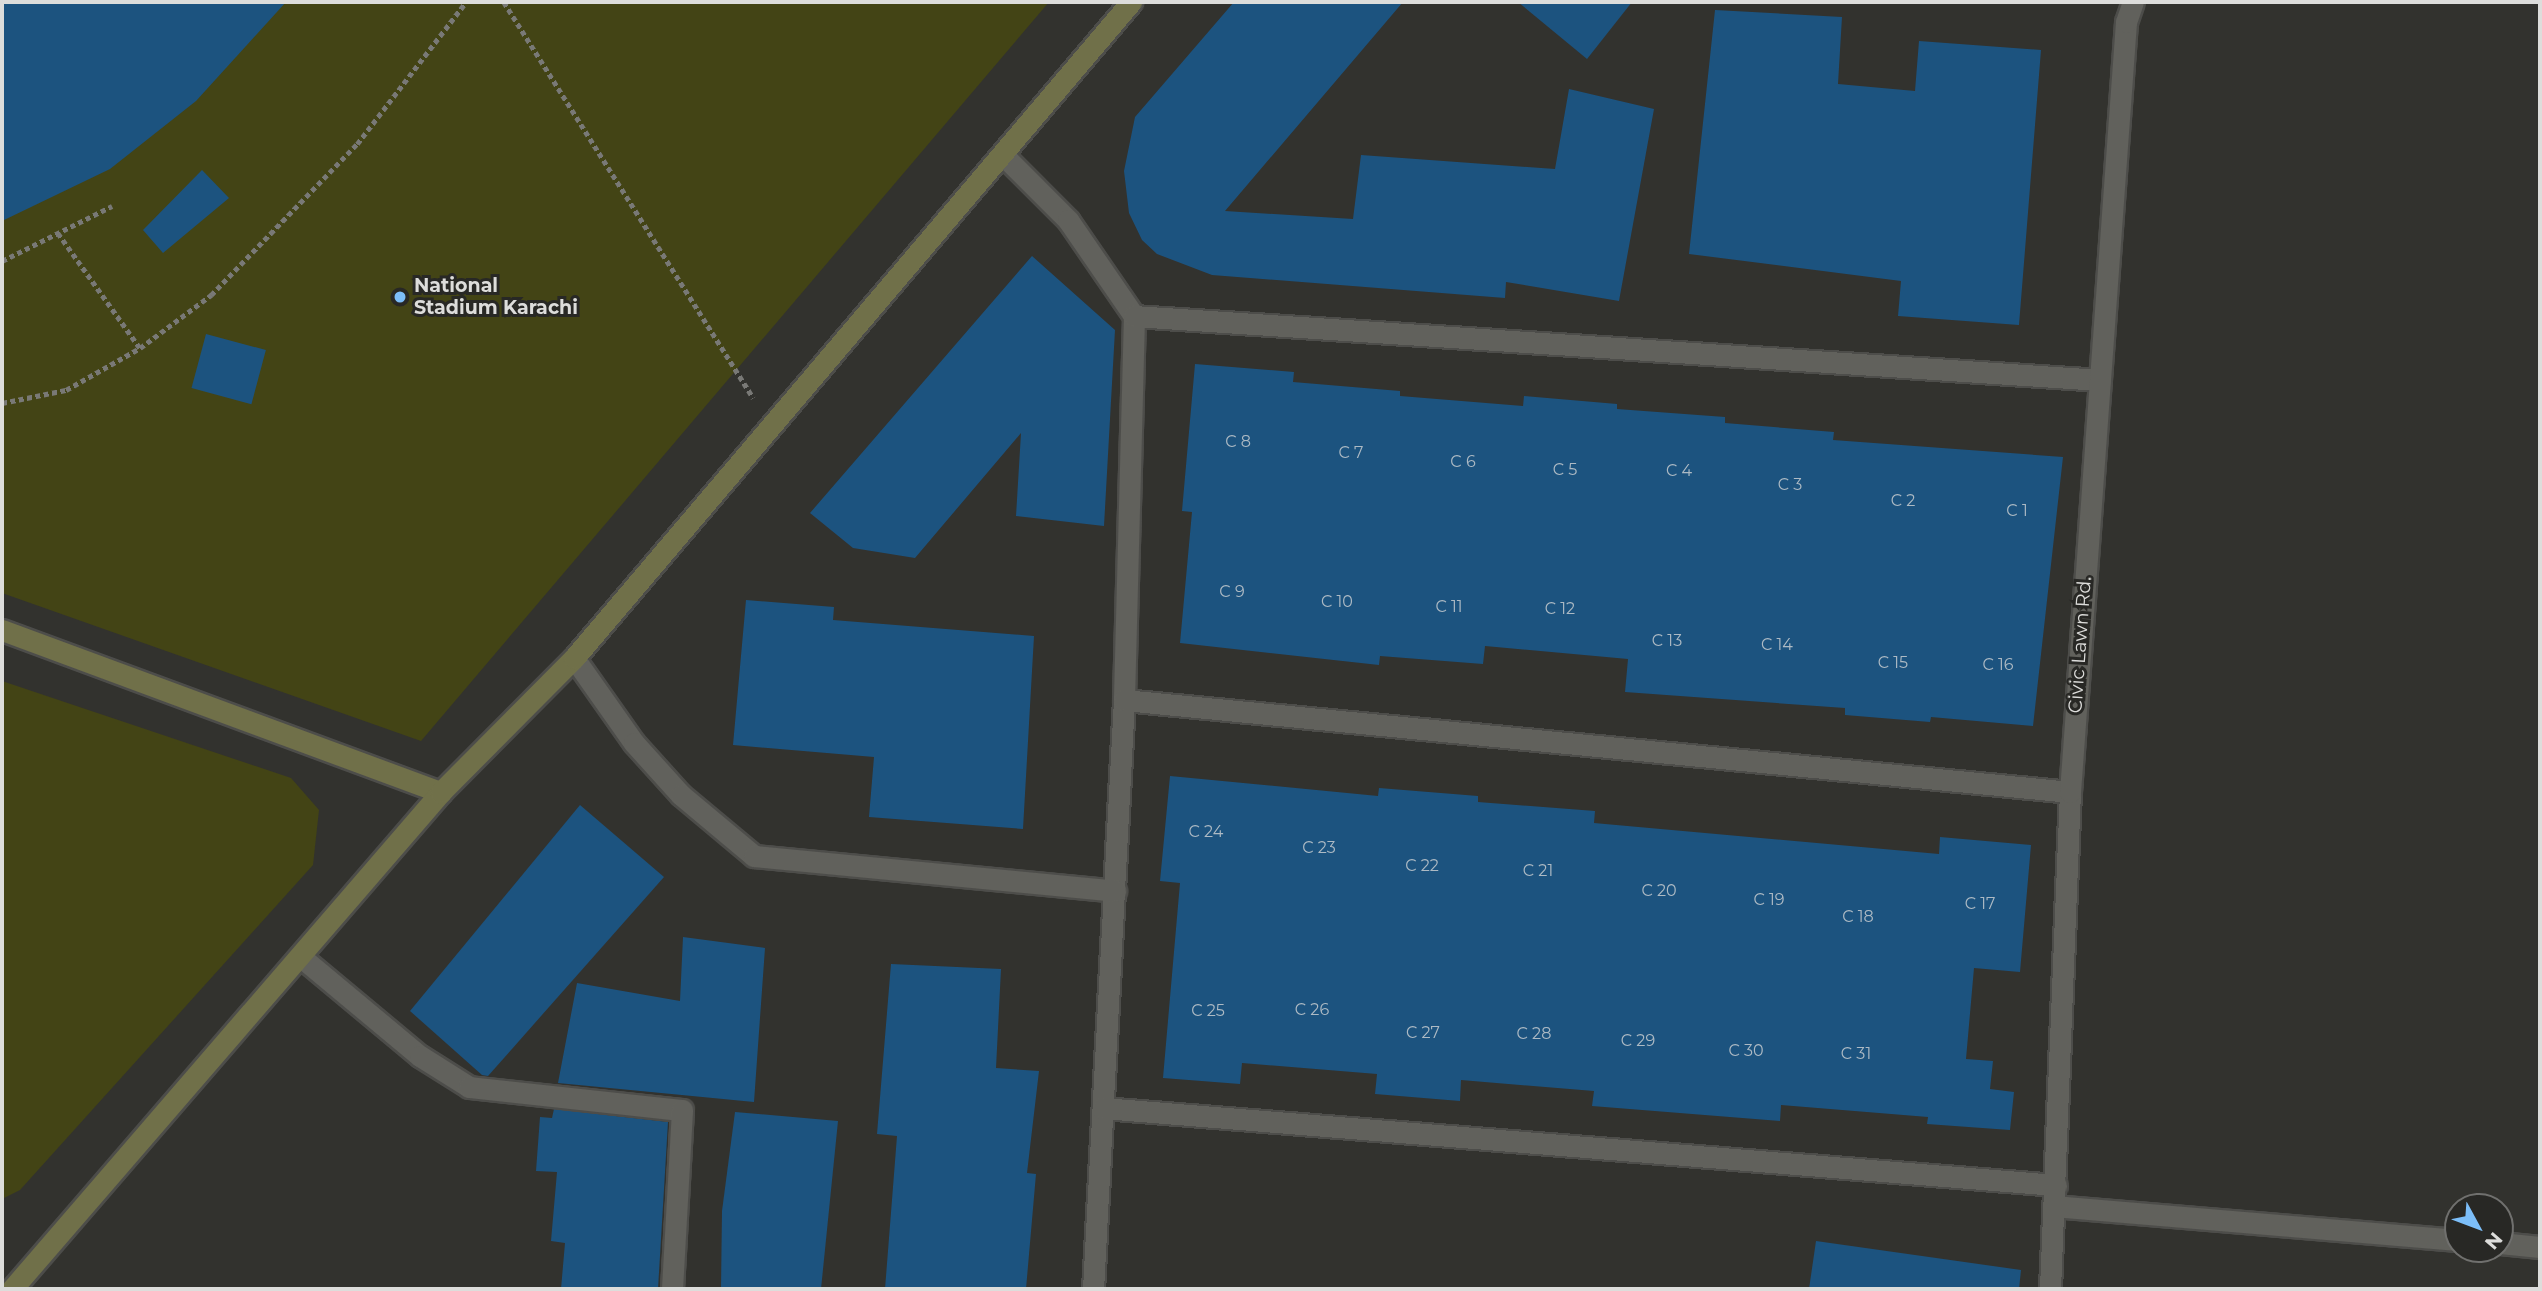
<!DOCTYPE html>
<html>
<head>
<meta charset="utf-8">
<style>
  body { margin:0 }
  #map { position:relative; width:2542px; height:1291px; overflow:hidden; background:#32322e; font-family:Montserrat,sans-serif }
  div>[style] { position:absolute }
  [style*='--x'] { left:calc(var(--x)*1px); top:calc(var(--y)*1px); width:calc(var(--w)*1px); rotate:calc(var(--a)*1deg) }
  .green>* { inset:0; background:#434415 }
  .building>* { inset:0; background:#1c537f; transform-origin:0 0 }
  .path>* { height:4.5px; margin-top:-2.25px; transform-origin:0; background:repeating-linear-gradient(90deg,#797976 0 5px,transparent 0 8.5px) }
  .roads { filter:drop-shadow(2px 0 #4d4d4a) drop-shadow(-2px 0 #4d4d4a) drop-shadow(0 2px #4d4d4a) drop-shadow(0 -2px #4d4d4a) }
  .street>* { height:21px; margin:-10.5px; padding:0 10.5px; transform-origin:10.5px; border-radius:10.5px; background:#61615c }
  .secondary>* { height:21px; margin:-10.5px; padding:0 10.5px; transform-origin:10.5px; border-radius:10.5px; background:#707049 }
  .dots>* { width:19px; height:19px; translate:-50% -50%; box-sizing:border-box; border:4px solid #282825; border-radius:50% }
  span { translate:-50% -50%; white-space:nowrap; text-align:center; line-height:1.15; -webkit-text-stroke:6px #282825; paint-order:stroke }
  .number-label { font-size:16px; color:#adbac4 }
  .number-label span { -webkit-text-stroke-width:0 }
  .poi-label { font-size:19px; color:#dddddb; font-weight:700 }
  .left { translate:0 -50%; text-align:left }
  .street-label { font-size:19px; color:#dddddb }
  .frame { position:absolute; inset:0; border:4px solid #dddddb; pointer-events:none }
  .north { position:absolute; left:2444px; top:1193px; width:70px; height:70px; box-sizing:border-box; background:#282825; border:2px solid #70706e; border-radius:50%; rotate:131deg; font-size:19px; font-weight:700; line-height:28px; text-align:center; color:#dddddb }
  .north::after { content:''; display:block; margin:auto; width:24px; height:32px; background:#7cbef9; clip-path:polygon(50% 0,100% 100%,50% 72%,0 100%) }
</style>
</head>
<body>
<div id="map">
  <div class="green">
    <div style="clip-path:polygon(2px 2px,1049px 2px,421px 741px,2px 593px)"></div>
    <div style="clip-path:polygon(2px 681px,291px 778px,319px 810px,313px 865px,20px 1190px,2px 1199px)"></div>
  </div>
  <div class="building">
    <div style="clip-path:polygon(2px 2px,286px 2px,196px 101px,110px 169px,2px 221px)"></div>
    <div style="clip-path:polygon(1234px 2px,1403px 2px,1225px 211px,1353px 219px,1361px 155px,1555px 169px,1569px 89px,1654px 109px,1619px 301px,1506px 282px,1505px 298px,1212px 275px,1157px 254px,1142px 240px,1129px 213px,1124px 171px,1135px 117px)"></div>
    <div style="clip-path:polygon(1518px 2px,1632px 2px,1587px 59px)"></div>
    <div style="clip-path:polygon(1715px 10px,1842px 17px,1838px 84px,1915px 91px,1919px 41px,2041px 50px,2019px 325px,1898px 316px,1901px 281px,1689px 254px)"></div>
    <div style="clip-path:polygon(202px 170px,229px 198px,163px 253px,143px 230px)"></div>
    <div style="clip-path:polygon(1032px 256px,1115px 330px,1104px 526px,1016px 516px,1021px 433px,915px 558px,853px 548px,810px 513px)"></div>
    <div style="left:206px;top:334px;width:62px;height:56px;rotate:15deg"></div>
    <div style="clip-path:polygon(1195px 364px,1294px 372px,1293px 382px,1400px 391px,1400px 396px,1523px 406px,1524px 396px,1617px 404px,1617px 409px,1725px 417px,1725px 423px,1834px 432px,1833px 440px,2063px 457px,2033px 726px,1931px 717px,1930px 722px,1845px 715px,1845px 708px,1625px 692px,1628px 659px,1485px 646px,1483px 664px,1380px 656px,1379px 665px,1180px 643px,1192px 512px,1182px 511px)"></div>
    <div style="clip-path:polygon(746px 600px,834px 607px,833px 620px,1034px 636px,1023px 829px,869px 817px,874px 757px,733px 745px)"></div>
    <div style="clip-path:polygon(1170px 776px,1378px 796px,1379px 788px,1478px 796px,1478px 802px,1595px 811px,1594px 823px,1939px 854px,1940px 837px,2031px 845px,2020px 972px,1974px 968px,1966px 1059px,1993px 1061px,1990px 1089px,2014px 1092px,2010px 1130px,1927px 1124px,1928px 1117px,1781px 1105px,1780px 1121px,1592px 1106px,1594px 1091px,1461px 1080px,1460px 1101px,1375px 1094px,1377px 1074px,1242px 1063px,1240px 1084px,1163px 1078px,1180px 883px,1160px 881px)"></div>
    <div style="clip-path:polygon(580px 805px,664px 877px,488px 1076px,482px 1075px,410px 1011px)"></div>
    <div style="clip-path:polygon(683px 937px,765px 948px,754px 1102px,558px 1083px,577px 983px,680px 1001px)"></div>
    <div style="clip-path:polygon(891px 964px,1001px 969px,996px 1068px,1039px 1071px,1027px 1173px,1036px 1174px,1026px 1289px,885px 1289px,897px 1136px,877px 1134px)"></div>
    <div style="clip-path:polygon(554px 1109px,668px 1122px,658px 1289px,561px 1289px,565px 1243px,551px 1241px,557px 1172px,536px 1171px,540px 1117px,552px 1118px)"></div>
    <div style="clip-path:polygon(735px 1112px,838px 1121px,821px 1289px,721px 1289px,722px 1211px)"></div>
    <div style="clip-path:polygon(1816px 1241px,2021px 1270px,2019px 1289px,1809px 1289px)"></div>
  </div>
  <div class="path">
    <div style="--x:504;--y:2;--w:468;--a:57.8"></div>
    <div style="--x:58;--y:233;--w:141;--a:54.5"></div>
    <div style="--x:2;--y:261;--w:123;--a:-26.6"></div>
    <div style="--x:2;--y:403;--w:65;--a:-11.5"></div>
    <div style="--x:66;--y:390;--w:85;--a:-29.6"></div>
    <div style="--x:140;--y:348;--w:89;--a:-36.7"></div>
    <div style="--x:211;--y:295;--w:210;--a:-46"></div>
    <div style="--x:357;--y:144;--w:179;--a:-52.5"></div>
  </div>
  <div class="roads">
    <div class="street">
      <div style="--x:1004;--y:156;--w:91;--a:45"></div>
      <div style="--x:1068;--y:220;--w:116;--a:55.5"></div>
      <div style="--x:1134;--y:316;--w:384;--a:91.5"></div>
      <div style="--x:1124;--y:700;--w:590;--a:93.01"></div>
      <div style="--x:1134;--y:316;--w:968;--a:3.79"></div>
      <div style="--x:574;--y:658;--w:104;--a:54.8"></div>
      <div style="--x:634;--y:743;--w:70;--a:47.9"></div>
      <div style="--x:681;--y:795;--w:95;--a:39.9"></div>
      <div style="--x:754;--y:856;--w:363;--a:5.5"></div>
      <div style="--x:1124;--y:700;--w:950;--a:5.55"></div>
      <div style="--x:301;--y:957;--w:155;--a:39.8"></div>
      <div style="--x:420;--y:1056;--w:58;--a:32.3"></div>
      <div style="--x:469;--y:1087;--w:214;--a:6.2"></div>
      <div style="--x:682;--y:1110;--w:179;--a:93.2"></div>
      <div style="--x:1103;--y:1108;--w:956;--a:4.62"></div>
      <div style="--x:2053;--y:1206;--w:406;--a:4.8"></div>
      <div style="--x:2500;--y:1243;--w:40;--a:5.7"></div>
      <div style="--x:2050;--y:1289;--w:497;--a:-87.7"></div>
      <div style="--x:2070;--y:792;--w:772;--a:-85.84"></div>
      <div style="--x:2126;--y:22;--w:21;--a:-71"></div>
    </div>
    <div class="secondary">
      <div style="--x:2;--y:630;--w:468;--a:20.3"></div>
      <div style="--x:12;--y:1289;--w:657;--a:-49.2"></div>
      <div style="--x:441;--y:792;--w:189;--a:-45.2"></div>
      <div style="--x:574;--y:658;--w:861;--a:-49.67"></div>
    </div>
  </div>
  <div class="dots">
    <div style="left:400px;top:297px;background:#7cbef9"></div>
  </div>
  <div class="number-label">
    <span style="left:1238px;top:442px">C 8</span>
    <span style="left:1351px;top:453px">C 7</span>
    <span style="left:1463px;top:462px">C 6</span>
    <span style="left:1565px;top:470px">C 5</span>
    <span style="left:1679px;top:471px">C 4</span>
    <span style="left:1790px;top:485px">C 3</span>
    <span style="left:1903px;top:501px">C 2</span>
    <span style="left:2017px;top:511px">C 1</span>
    <span style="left:1232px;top:592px">C 9</span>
    <span style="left:1337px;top:602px">C 10</span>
    <span style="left:1449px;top:607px">C 11</span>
    <span style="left:1560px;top:609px">C 12</span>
    <span style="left:1667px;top:641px">C 13</span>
    <span style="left:1777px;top:645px">C 14</span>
    <span style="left:1893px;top:663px">C 15</span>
    <span style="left:1998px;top:665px">C 16</span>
    <span style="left:1206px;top:832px">C 24</span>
    <span style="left:1319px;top:848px">C 23</span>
    <span style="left:1422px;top:866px">C 22</span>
    <span style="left:1538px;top:871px">C 21</span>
    <span style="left:1659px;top:891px">C 20</span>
    <span style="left:1769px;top:900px">C 19</span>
    <span style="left:1980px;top:904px">C 17</span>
    <span style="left:1858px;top:917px">C 18</span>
    <span style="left:1312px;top:1010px">C 26</span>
    <span style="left:1208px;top:1011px">C 25</span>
    <span style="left:1423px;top:1033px">C 27</span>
    <span style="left:1534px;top:1034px">C 28</span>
    <span style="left:1638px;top:1041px">C 29</span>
    <span style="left:1746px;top:1051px">C 30</span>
    <span style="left:1856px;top:1054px">C 31</span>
  </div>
  <div class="poi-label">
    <span class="left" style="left:414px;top:297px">National<br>Stadium Karachi</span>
  </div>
  <div class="street-label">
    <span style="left:2080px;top:645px;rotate:-86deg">Civic Lawn Rd.</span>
  </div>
  <div class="frame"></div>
  <div class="north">N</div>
</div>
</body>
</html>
